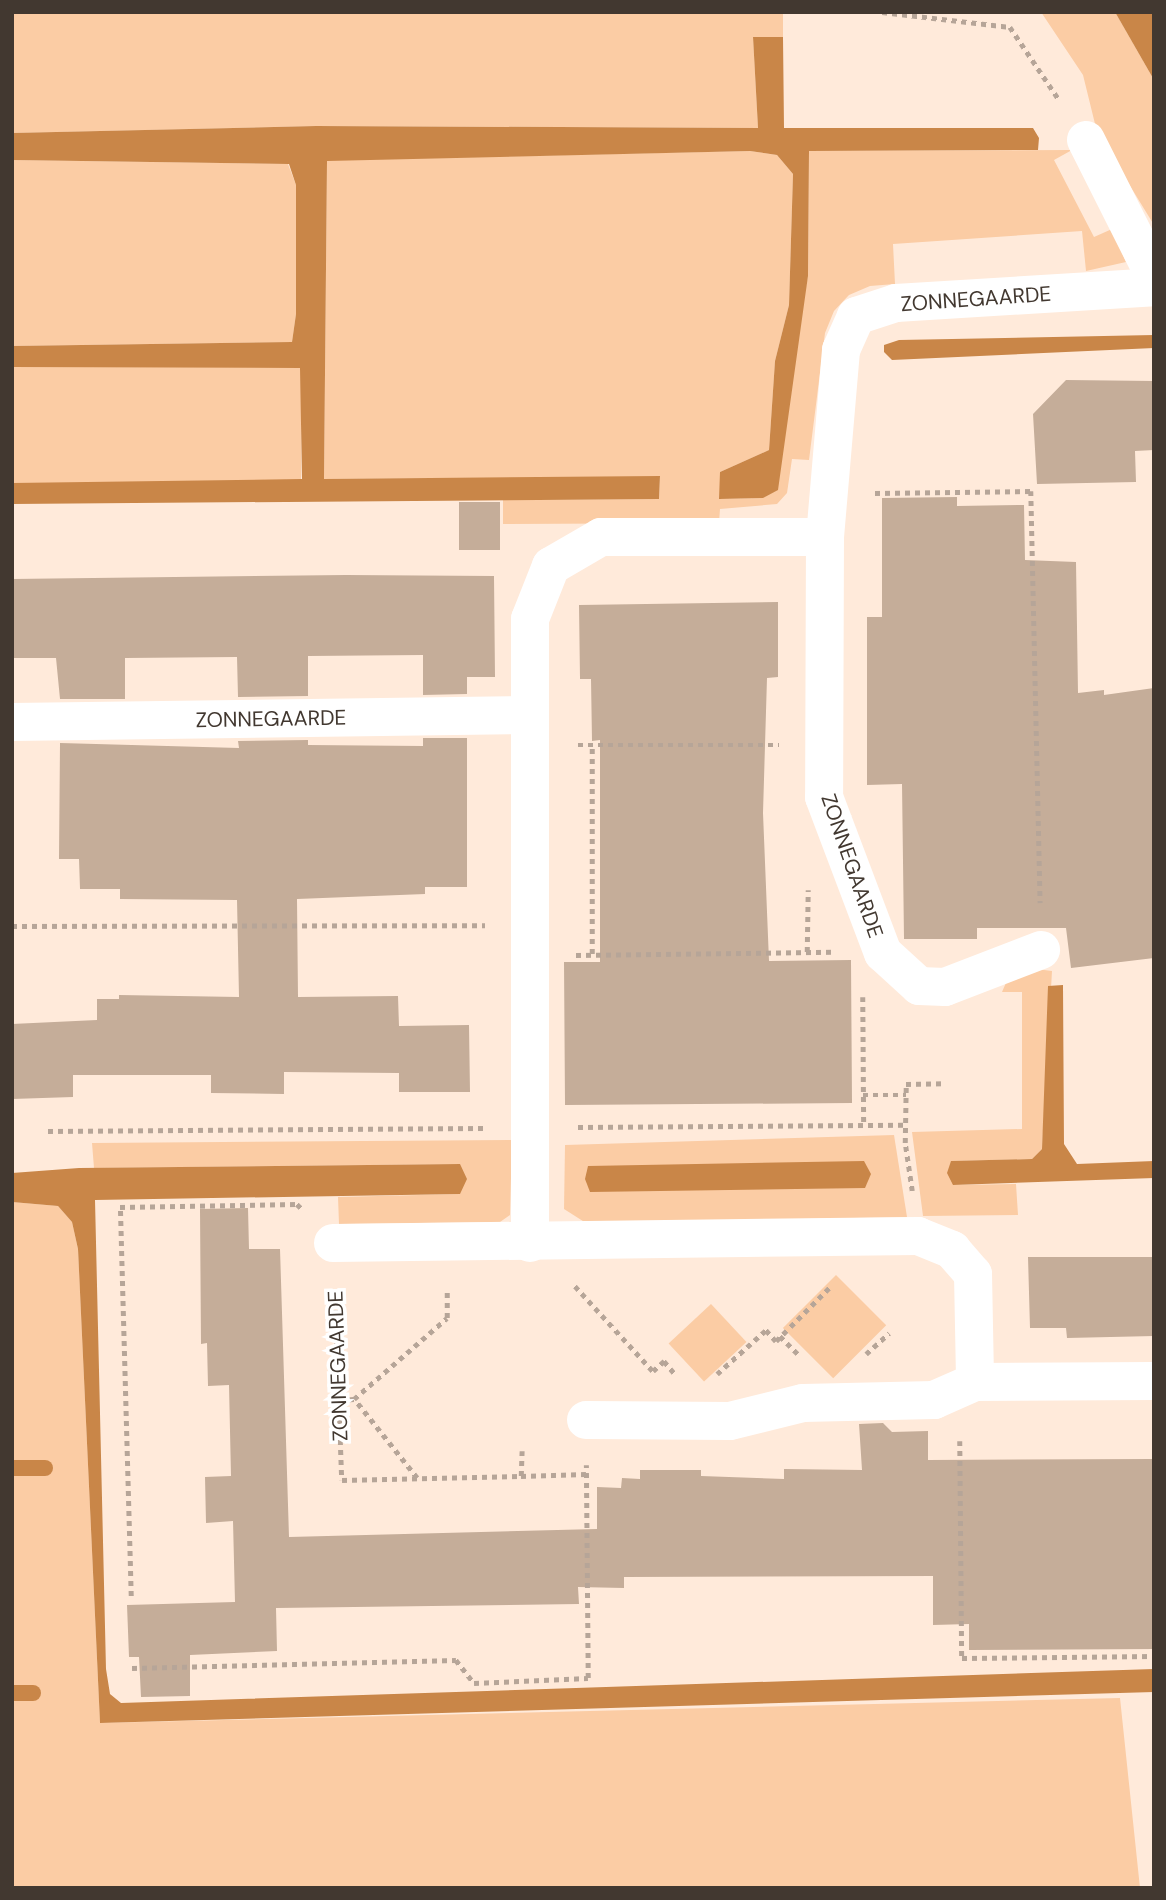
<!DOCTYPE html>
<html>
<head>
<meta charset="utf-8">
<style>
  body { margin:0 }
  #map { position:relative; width:1166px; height:1900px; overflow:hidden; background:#ffeada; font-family:"DM Sans",sans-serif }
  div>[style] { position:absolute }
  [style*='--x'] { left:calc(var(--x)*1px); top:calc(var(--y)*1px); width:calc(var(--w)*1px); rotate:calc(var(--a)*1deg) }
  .green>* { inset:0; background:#fbcca4; transform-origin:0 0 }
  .water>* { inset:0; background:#c98648 }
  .stream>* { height:16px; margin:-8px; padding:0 8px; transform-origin:8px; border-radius:8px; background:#c98648 }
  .building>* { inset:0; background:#c5ad99; transform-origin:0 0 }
  .path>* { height:4.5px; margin-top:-2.25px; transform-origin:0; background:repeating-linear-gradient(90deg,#b6a598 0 5px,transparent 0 10px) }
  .minor>* { height:38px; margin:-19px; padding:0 19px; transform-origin:19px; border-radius:19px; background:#fff }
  span { translate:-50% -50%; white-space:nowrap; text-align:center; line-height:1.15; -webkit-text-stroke:7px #fff; paint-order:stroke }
  .street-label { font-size:21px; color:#423830 }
  .frame { position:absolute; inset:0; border:14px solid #423830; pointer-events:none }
</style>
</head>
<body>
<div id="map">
  <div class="green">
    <div style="clip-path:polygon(12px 12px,783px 12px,783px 37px,753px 37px,758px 128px,316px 126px,12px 133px)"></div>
    <div style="clip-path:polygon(1041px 12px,1115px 12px,1154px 80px,1154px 225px,1097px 132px,1083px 75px)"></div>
    <div style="clip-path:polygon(1072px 150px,1054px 160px,1094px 237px,1112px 229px,1126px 262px,1086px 271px,1082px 231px,893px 244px,895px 284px,870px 286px,849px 295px,834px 311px,825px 333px,809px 460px,792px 459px,787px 493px,777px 504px,720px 509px,719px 523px,503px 524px,503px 500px,659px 499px,660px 477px,324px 479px,327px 160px,750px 151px,777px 155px,793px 174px,789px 305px,775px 361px,769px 450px,720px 472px,720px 499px,763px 498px,808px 276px,809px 151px)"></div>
    <div style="clip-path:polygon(12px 160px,288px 164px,296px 185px,296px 314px,292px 342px,12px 346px)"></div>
    <div style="left:12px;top:367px;width:289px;height:116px"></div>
    <div style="clip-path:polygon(1036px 969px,1052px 971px,1042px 1149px,1032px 1159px,951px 1161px,954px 1185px,1016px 1184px,1018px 1215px,923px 1216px,912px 1132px,1022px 1129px,1022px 992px,1002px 992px,1008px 978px)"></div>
    <div style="clip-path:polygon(894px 1135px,907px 1217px,586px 1223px,564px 1209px,565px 1145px)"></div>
    <div style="clip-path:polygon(512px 1140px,510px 1215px,500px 1222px,339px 1224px,338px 1197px,460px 1194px,460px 1164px,94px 1168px,92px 1143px)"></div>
    <div style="clip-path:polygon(12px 1202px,58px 1206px,72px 1222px,78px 1249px,100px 1723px,1120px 1698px,1140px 1888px,12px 1888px)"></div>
    <div style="left:836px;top:1275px;width:71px;height:75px;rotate:45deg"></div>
    <div style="left:711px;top:1304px;width:52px;height:58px;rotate:47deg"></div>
  </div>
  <div class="water">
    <div style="clip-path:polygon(1115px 12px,1154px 12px,1154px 80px)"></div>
    <div style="clip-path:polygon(753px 37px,783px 37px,784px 128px,1033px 128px,1039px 138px,1038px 150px,809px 151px,808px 276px,778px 490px,763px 498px,719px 499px,720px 472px,769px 450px,775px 361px,789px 305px,793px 174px,777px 155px,750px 151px,327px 161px,324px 479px,660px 476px,659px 499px,12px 504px,12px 483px,302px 479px,300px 368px,12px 367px,12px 346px,292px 342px,296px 314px,296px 185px,289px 164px,12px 160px,12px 133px,316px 126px,758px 128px)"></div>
    <div style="clip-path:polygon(1154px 335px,1154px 348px,892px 360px,884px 352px,884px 345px,899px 340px)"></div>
    <div style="clip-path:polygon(1063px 985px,1064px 1144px,1077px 1164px,1154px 1161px,1154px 1178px,953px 1185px,947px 1173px,951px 1161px,1032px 1159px,1042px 1149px,1048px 986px)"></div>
    <div style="clip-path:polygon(864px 1161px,871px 1174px,865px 1188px,590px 1192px,585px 1179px,588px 1166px)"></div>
    <div style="clip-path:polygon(460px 1164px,467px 1179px,460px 1194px,95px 1200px,106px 1669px,110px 1694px,121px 1703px,1154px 1669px,1154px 1692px,100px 1723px,78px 1249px,72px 1222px,58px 1206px,12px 1202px,12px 1173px,79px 1168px)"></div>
  </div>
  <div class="stream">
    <div style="--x:12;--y:1468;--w:33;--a:0"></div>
    <div style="--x:12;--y:1693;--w:21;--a:0"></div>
  </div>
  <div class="building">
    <div style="clip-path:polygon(1066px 380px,1154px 381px,1154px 450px,1135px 451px,1136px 482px,1037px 484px,1033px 414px)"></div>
    <div style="clip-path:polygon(957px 497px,957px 506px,1024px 505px,1025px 560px,1076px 562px,1078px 693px,1104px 690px,1104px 695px,1154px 688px,1154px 958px,1071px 968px,1066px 928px,977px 928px,977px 939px,904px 939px,902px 784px,867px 785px,867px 617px,882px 617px,882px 498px)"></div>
    <div style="left:459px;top:502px;width:41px;height:48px"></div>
    <div style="clip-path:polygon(346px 575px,494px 576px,495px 677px,467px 677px,467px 694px,423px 695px,423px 655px,308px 656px,308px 696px,238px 697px,237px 657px,125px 658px,125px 699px,60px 699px,56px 658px,12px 658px,12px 579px)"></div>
    <div style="clip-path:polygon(778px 602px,778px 677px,767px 678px,763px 813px,769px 961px,851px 960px,852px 1103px,565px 1105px,564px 962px,600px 962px,600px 740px,592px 741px,591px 679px,580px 679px,579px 605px)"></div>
    <div style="clip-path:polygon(423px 738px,467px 738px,467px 887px,425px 887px,425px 894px,297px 899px,298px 997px,398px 996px,399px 1026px,469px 1025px,470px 1092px,399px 1092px,399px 1073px,284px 1072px,284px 1094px,211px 1093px,211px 1075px,73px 1075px,73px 1097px,12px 1099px,12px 1024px,97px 1020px,97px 999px,119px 999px,119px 995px,239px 997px,237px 900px,120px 899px,120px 889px,80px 889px,79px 859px,59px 859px,60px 743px,239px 748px,238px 741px,308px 740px,308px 745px,423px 746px)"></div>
    <div style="clip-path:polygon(248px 1208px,249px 1249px,280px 1249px,289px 1537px,597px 1529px,597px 1487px,621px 1488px,622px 1478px,640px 1479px,640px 1470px,701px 1470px,701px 1476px,784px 1479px,784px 1469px,862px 1470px,859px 1424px,883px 1423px,892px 1432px,928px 1431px,928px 1460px,1154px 1459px,1154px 1649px,969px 1650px,969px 1624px,933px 1625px,933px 1576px,624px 1577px,624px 1588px,578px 1587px,579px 1604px,276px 1608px,277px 1651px,190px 1655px,190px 1696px,141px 1697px,139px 1657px,129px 1657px,127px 1605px,235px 1602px,233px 1521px,206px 1523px,205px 1477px,231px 1476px,230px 1431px,229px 1385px,208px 1386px,207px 1343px,201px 1344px,200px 1209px)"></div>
    <div style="clip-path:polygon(1028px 1257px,1154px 1257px,1154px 1336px,1067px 1338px,1066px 1328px,1030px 1328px)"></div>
  </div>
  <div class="path">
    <div style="--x:882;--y:12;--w:129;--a:6.7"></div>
    <div style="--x:1010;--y:27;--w:89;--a:56"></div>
    <div style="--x:875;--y:493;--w:156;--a:-0.7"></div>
    <div style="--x:1031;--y:491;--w:412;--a:88.7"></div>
    <div style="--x:578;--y:745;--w:201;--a:0"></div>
    <div style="--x:12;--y:926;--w:473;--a:-0.1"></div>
    <div style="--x:807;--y:952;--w:62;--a:-89.1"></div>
    <div style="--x:592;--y:954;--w:209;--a:-90"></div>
    <div style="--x:576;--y:955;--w:257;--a:-0.7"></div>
    <div style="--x:863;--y:997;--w:129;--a:89.6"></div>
    <div style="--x:863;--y:1095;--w:43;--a:0"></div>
    <div style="--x:578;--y:1127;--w:327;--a:-0.4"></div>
    <div style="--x:48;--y:1131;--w:437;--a:-0.4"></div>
    <div style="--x:912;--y:1191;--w:49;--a:-98.3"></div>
    <div style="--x:905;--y:1143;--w:59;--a:-89"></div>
    <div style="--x:906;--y:1084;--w:39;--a:-1"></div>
    <div style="--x:575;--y:1286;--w:115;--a:47.5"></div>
    <div style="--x:653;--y:1371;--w:15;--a:-42"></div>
    <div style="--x:664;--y:1361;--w:16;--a:50"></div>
    <div style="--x:335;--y:1290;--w:190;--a:87.9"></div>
    <div style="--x:342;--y:1480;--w:179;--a:-1.3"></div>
    <div style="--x:521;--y:1476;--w:25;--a:-88"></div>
    <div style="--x:780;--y:1336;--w:28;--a:45"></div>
    <div style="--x:866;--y:1354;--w:31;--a:-42"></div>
    <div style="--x:717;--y:1374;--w:66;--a:-41.9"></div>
    <div style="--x:766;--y:1330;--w:15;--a:48"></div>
    <div style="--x:776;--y:1341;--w:79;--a:-45"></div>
    <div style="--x:339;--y:1400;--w:15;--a:-4"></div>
    <div style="--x:960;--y:1441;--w:217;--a:89.5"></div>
    <div style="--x:962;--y:1658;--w:192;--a:-0.6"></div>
    <div style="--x:521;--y:1476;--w:65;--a:-1.8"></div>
    <div style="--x:417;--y:1478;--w:101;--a:-128.6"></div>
    <div style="--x:354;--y:1399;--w:123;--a:-41.1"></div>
    <div style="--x:447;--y:1318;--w:30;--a:-90"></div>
    <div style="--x:131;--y:1596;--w:389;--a:-91.6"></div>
    <div style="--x:120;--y:1207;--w:177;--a:-1"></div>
    <div style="--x:297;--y:1204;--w:8;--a:45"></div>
    <div style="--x:132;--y:1668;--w:324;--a:-1.4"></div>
    <div style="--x:456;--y:1660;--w:29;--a:52"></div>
    <div style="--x:474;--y:1683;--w:114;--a:-2.5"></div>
    <div style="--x:588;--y:1678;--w:213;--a:-90.5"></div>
  </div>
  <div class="minor">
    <div style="--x:1086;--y:140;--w:151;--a:63.3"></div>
    <div style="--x:825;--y:537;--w:260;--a:90.2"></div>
    <div style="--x:824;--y:797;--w:167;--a:69.3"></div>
    <div style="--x:883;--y:953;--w:49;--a:42.5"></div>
    <div style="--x:919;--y:986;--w:26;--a:2"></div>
    <div style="--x:945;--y:987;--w:103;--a:-21.1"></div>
    <div style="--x:12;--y:722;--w:517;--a:-0.78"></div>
    <div style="--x:333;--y:1243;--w:585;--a:-0.69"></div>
    <div style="--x:918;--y:1236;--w:37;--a:22"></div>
    <div style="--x:952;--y:1250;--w:32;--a:49"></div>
    <div style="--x:973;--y:1274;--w:108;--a:88.9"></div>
    <div style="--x:975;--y:1382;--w:179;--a:-0.3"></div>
    <div style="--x:530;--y:1243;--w:624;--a:-90"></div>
    <div style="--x:530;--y:619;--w:57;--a:-68.4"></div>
    <div style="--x:551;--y:566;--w:58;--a:-30.1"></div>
    <div style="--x:601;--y:537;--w:224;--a:0"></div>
    <div style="--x:825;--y:537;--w:188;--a:-85.1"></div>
    <div style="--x:841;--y:350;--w:37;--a:-66"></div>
    <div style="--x:856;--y:316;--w:42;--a:-18"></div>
    <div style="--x:896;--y:303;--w:258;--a:-3.5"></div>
    <div style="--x:586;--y:1420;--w:144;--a:0.4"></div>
    <div style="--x:730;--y:1421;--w:75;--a:-13.9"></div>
    <div style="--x:803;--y:1403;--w:131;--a:-1.3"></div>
    <div style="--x:934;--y:1400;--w:45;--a:-23.7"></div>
  </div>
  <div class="street-label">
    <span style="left:976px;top:299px;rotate:-4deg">ZONNEGAARDE</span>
    <span style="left:271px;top:719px;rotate:-1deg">ZONNEGAARDE</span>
    <span style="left:852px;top:866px;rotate:71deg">ZONNEGAARDE</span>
    <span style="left:338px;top:1366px;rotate:-92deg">ZONNEGAARDE</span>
  </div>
  <div class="frame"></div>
</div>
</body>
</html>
